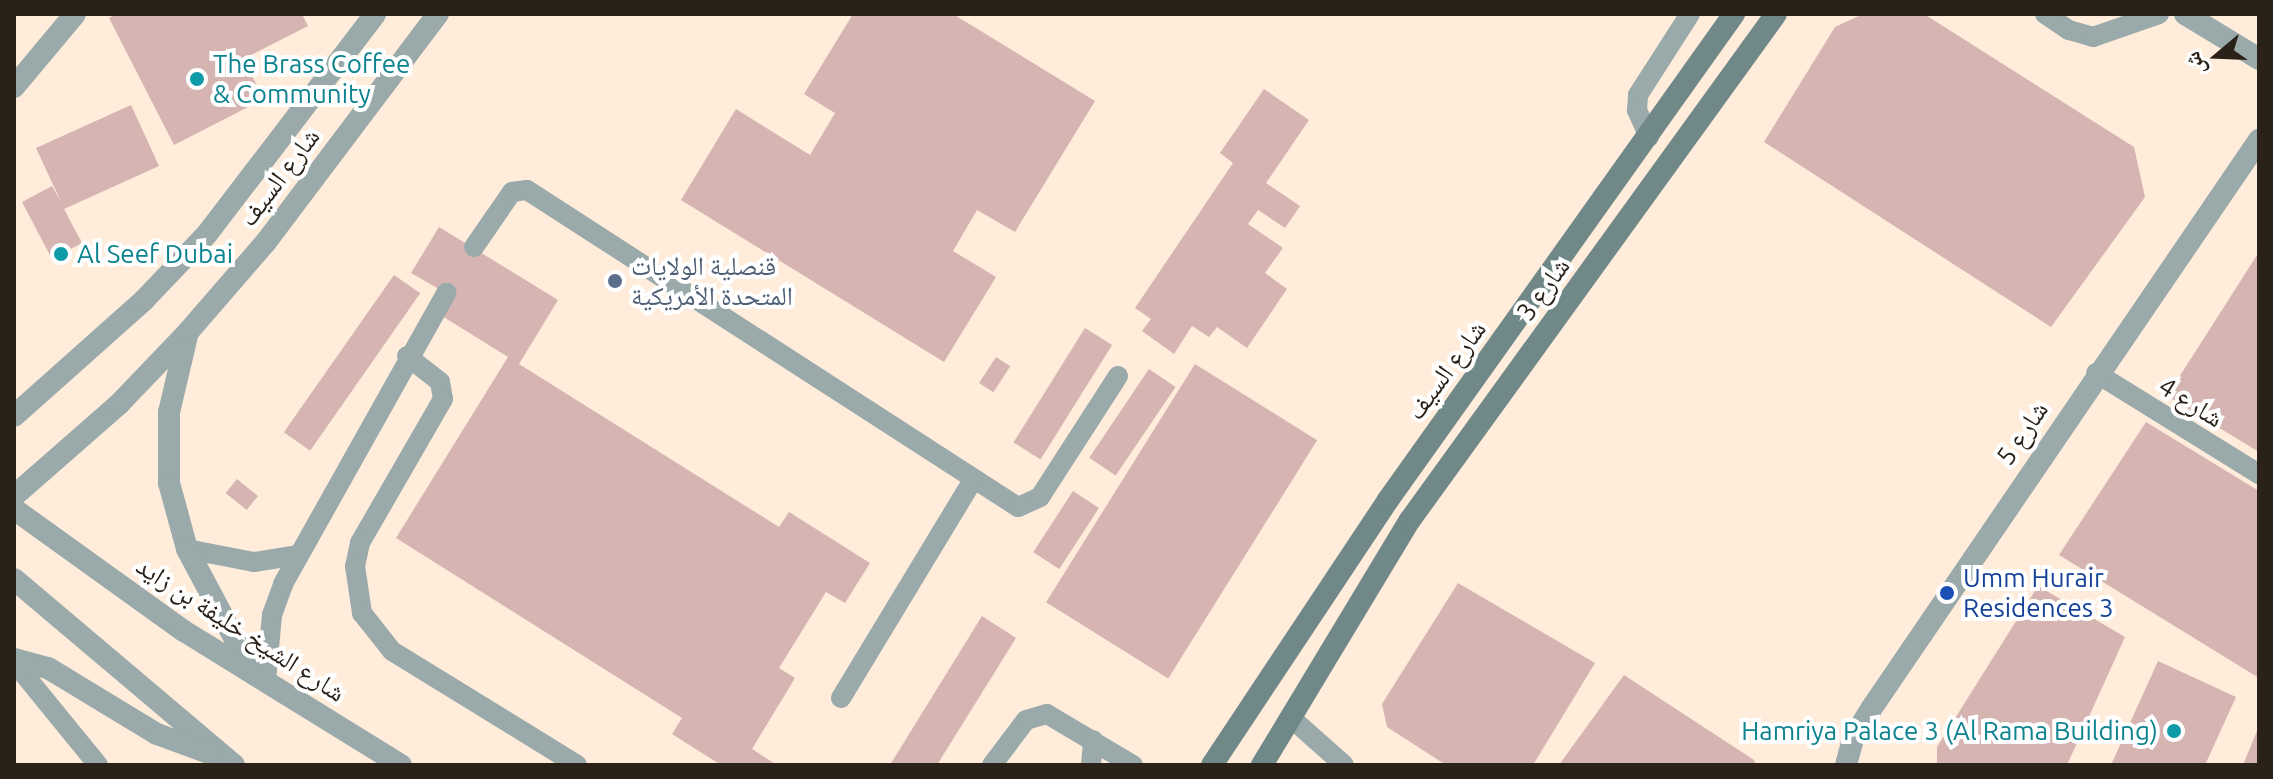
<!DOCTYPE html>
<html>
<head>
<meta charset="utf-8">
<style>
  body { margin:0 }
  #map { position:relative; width:2273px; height:779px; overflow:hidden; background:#ffecda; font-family:Ubuntu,"Noto Naskh Arabic",sans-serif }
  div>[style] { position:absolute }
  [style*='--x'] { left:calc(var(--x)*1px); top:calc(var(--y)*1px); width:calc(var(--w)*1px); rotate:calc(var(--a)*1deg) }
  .building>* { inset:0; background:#d5b4b2; transform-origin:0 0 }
  .service>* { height:20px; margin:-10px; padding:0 10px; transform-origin:10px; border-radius:10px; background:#9aaaab }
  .pedestrian>* { height:22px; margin:-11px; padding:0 11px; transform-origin:11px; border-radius:11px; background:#9aaaab }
  .minor>* { height:22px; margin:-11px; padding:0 11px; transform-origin:11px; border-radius:11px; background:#9aaaab }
  .tertiary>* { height:22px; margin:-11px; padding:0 11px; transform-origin:11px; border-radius:11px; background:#9aaaab }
  .secondary>* { height:22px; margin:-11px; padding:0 11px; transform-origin:11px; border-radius:11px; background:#718889 }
  .dots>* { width:22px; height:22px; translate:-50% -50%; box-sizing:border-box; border:4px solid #fff; border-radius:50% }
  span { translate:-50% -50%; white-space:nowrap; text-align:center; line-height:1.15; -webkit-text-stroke:8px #fff; paint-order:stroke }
  .culture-label { font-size:26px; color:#0d838f }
  .left { translate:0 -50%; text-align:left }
  .right { translate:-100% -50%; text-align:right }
  .street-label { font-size:26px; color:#2a2219 }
  .service-label { font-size:26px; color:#4e5e75 }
  .transit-label { font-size:26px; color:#164399 }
  .frame { position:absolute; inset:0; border:16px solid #2a2219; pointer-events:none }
  .north { position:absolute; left:2177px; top:16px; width:80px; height:80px; -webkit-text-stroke:6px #fff; paint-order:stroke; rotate:251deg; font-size:22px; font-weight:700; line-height:32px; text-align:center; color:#2a2219 }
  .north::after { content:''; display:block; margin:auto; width:28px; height:36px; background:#2a2219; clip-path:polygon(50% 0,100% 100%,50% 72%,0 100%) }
</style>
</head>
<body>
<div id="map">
  <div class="building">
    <div style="clip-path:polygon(117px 14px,302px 14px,308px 26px,243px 59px,264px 99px,174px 145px,109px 18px)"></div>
    <div style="clip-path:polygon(853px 14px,953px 14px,1095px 101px,1015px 232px,977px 210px,953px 251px,996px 277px,944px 362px,681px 200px,736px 109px,810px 155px,835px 113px,804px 94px)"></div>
    <div style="clip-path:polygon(1863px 14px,1924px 14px,2134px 147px,2145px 197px,2051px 327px,1764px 142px,1835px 27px)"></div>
    <div style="clip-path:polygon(1264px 89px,1309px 120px,1266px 183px,1300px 206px,1285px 228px,1258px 210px,1248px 224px,1283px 248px,1265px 273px,1287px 289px,1247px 348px,1217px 327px,1209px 337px,1192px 326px,1174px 354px,1142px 331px,1151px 319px,1135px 308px,1233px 163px,1220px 153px)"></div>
    <div style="clip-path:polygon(131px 105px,159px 166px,64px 209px,82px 243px,52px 259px,22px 202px,52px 186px,62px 204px,36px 148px)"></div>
    <div style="clip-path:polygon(439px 227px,558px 300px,519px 364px,779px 527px,789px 512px,870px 563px,845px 603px,826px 592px,779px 668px,795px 678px,752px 749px,777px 765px,721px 765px,672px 734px,682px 718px,396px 538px,508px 357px,442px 316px,446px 293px,411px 273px)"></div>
    <div style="clip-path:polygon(2259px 252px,2259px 452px,2167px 396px)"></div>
    <div style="left:394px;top:275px;width:32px;height:192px;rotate:35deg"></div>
    <div style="left:1085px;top:328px;width:32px;height:135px;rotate:32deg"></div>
    <div style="left:996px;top:357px;width:17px;height:31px;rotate:33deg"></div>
    <div style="left:1195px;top:364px;width:144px;height:281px;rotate:32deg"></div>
    <div style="left:1149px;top:369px;width:32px;height:107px;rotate:34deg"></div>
    <div style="clip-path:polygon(2146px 422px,2259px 491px,2259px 678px,2059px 555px)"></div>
    <div style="left:237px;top:479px;width:27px;height:18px;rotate:39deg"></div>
    <div style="left:1073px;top:491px;width:31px;height:73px;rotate:33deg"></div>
    <div style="clip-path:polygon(1458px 583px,1595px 663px,1533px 765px,1446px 765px,1387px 727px,1382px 704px)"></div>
    <div style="clip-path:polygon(2038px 586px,2125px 637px,2067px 765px,1937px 765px,1937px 747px)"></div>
    <div style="clip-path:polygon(982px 616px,1016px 638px,937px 765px,890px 765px)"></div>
    <div style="clip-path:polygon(2158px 661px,2236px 697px,2205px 765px,2111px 765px)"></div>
    <div style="clip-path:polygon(1624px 675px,1754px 760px,1756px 765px,1559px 765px)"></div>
    <div style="clip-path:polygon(2259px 726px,2259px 765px,2243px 765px)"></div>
  </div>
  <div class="service">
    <div style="--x:2045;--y:14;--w:29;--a:34"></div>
    <div style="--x:2069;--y:30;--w:25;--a:16"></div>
    <div style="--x:2093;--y:37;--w:70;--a:-19.2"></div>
    <div style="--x:1649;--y:137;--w:30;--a:-114"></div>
    <div style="--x:1637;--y:110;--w:15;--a:-86"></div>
    <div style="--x:1638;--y:95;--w:96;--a:-57.3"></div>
    <div style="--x:474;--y:247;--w:67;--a:-55.4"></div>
    <div style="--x:512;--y:192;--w:15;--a:-8"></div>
    <div style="--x:527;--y:190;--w:584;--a:32.85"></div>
    <div style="--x:1018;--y:507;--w:24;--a:-24"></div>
    <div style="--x:1040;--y:497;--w:144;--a:-57.2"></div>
    <div style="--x:407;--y:356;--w:42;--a:38.2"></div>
    <div style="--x:440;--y:382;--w:17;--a:80"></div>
    <div style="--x:443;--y:399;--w:166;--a:120"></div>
    <div style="--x:360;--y:543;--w:24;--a:102"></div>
    <div style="--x:355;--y:566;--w:48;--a:81.5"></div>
    <div style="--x:362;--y:613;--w:48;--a:51.7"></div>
    <div style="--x:392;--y:651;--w:217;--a:31.6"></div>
    <div style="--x:2096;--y:373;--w:192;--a:31.8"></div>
    <div style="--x:187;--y:549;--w:68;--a:11"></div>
    <div style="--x:254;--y:562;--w:45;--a:-9"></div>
    <div style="--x:14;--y:662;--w:133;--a:50.8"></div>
    <div style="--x:266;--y:680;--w:65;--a:-84.7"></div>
    <div style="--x:272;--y:615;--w:33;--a:-70"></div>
    <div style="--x:283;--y:584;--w:334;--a:-60.7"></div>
    <div style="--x:841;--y:698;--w:255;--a:-58.8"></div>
    <div style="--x:1290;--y:717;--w:72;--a:41.6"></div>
    <div style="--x:992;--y:765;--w:56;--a:-52.9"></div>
    <div style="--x:1026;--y:720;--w:22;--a:-16"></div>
    <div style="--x:1047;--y:714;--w:100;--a:30.7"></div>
    <div style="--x:1091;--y:765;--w:25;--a:-85"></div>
  </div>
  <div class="pedestrian">
    <div style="--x:14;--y:87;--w:95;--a:-50.1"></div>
  </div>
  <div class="minor">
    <div style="--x:2185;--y:14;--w:87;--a:31.3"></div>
    <div style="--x:1846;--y:765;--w:28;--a:-75"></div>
    <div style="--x:1853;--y:738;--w:34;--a:-58"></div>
    <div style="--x:1871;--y:709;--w:689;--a:-55.71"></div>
  </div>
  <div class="tertiary">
    <div style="--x:187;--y:336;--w:78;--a:103.3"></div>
    <div style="--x:169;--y:412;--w:71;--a:90"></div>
    <div style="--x:169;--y:483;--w:68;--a:74.7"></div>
    <div style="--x:187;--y:549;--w:140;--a:62"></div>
    <div style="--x:14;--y:416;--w:174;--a:-41.7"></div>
    <div style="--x:144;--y:300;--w:91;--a:-46.3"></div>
    <div style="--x:207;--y:234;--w:277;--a:-52.6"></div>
    <div style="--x:14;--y:496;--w:140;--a:-41.2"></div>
    <div style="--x:119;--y:404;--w:100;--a:-46.2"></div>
    <div style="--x:188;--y:332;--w:119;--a:-49.1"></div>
    <div style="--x:266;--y:242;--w:286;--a:-53"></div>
    <div style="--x:14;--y:509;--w:209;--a:35.7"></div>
    <div style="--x:184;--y:631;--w:255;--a:31.7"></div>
    <div style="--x:14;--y:579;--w:288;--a:40.2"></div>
    <div style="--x:14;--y:659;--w:35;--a:15"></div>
    <div style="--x:48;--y:668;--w:127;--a:31.2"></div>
    <div style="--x:157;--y:734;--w:55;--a:20.1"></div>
  </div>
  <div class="secondary">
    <div style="--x:1212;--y:765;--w:318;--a:-56.4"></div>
    <div style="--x:1388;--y:500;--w:597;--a:-54.55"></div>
    <div style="--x:1262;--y:765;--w:286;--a:-58.9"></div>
    <div style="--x:1410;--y:520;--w:624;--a:-54.12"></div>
  </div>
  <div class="dots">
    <div style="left:197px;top:79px;background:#0f9aa8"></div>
    <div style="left:61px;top:254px;background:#0f9aa8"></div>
    <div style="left:615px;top:281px;background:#5c6f8a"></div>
    <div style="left:1947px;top:593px;background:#1a4fb4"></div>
    <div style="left:2174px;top:731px;background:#0f9aa8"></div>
  </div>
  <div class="culture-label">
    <span class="left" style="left:213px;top:79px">The Brass Coffee<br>&amp; Community</span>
    <span class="left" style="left:77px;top:254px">Al Seef Dubai</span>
    <span class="right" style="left:2158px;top:731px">Hamriya Palace 3 (Al Rama Building)</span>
  </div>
  <div class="street-label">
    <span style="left:279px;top:177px;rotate:-53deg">شارع السيف</span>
    <span style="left:1543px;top:289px;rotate:-54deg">شارع 3</span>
    <span style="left:1446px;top:370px;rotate:-54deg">شارع السيف</span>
    <span style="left:2191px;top:402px;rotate:32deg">شارع 4</span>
    <span style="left:2022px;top:433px;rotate:-56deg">شارع 5</span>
    <span style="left:241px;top:629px;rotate:33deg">شارع الشيخ خليفة بن زايد</span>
  </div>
  <div class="service-label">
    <span class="left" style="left:631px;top:281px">قنصلية الولايات<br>المتحدة الأمريكية</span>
  </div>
  <div class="transit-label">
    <span class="left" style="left:1963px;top:593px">Umm Hurair<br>Residences 3</span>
  </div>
  <div class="frame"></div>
  <div class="north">ش</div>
</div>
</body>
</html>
